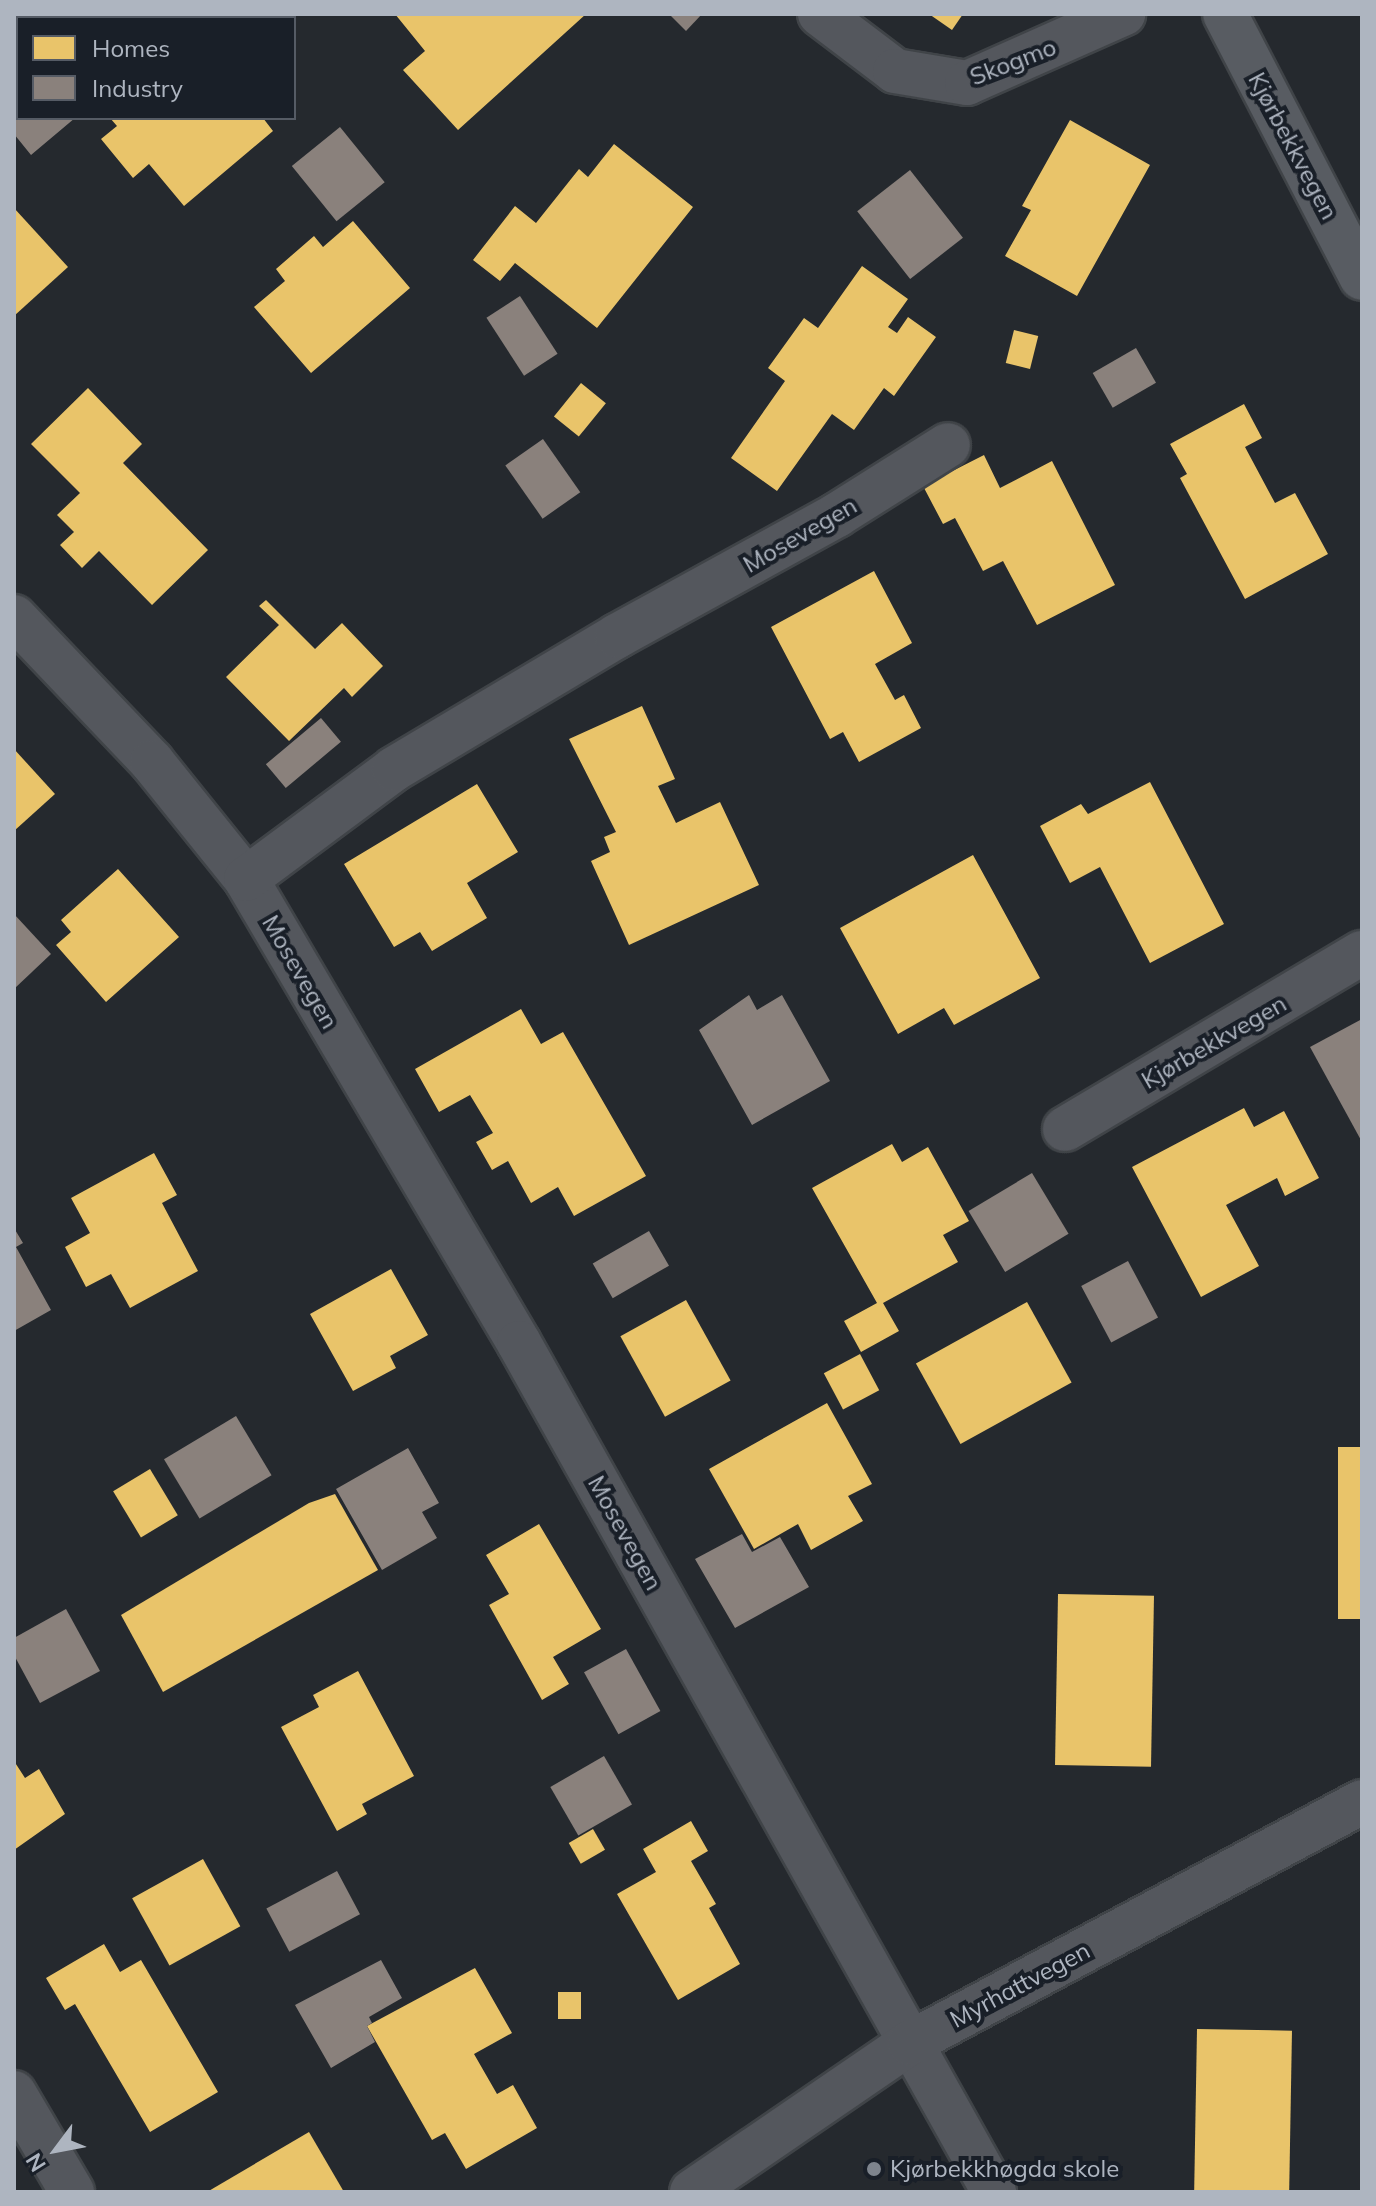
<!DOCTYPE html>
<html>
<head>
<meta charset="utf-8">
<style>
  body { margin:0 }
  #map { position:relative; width:1376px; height:2206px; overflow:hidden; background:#25292e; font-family:Mulish,sans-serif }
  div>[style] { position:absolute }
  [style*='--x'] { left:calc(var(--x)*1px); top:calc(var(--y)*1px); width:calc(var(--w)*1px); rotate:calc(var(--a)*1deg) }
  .homes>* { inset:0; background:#e9c46a; transform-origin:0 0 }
  .industry>* { inset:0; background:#8a817c; transform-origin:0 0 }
  .roads { filter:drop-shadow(2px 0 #404448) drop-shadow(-2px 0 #404448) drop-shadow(0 2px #404448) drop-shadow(0 -2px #404448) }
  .street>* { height:44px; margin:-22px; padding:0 22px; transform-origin:22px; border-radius:22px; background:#54575d }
  .secondary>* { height:44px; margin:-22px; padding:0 22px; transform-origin:22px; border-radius:22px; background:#585c62 }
  .dots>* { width:22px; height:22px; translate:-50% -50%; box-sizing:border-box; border:4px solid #191f28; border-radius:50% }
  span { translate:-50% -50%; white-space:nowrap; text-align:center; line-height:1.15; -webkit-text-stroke:8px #191f28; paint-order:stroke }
  .street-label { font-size:24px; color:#aeb5c0 }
  .poi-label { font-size:24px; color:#aeb5c0 }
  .left { translate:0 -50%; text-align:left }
  .frame { position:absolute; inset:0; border:16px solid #aeb5c0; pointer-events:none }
  .legend { position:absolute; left:16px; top:16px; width:280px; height:104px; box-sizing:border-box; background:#191f28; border:2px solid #555b65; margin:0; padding:10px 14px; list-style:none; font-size:24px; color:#aeb5c0 }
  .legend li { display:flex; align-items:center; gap:16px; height:40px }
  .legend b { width:40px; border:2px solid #555b65 }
  .north { position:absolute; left:16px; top:2110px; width:80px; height:80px; -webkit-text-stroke:6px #191f28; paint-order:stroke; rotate:238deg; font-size:22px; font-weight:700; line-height:32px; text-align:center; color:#aeb5c0 }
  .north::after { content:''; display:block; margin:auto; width:28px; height:36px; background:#aeb5c0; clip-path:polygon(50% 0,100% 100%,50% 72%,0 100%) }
</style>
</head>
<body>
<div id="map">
  <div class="homes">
    <div style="clip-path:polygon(395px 14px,586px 14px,458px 130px,403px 70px,425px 51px)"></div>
    <div style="clip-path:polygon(929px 14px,963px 14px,952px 30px)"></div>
    <div style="clip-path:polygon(110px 118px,263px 118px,273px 131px,184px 206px,149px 164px,133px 178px,101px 139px,117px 126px)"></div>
    <div style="clip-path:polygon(1070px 120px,1150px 165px,1077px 296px,1005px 256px,1031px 210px,1022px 206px)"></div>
    <div style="clip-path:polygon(614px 144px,693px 207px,597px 328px,515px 263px,500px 281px,473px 260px,515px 206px,536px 223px,579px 169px,588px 177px)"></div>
    <div style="clip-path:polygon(14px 208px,68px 267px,14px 316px)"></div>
    <div style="clip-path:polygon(353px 221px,410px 288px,311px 373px,254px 307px,285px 281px,276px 269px,314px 236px,323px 247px)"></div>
    <div style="clip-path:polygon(862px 266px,908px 299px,888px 327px,897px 333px,908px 317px,936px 337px,894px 396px,884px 388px,854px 430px,832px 414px,777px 491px,731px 458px,785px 381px,768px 368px,804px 318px,818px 328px)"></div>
    <div style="left:1014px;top:330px;width:25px;height:34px;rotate:14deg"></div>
    <div style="left:581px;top:383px;width:32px;height:43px;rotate:39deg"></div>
    <div style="clip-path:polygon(88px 388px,142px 444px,123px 463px,208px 550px,152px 605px,99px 551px,82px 568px,60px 545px,74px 532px,57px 515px,80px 493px,31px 444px)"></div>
    <div style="clip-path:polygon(1244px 404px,1262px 438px,1245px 447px,1275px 503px,1295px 493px,1328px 554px,1245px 599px,1180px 478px,1187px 474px,1170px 444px)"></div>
    <div style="clip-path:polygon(984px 455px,1000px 488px,1052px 461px,1115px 585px,1037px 625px,1003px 561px,983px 571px,955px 518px,943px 524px,923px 486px)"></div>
    <div style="clip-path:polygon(874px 571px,912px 643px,875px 664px,895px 700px,904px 695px,921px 728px,859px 762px,843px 732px,830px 739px,771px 627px)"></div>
    <div style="clip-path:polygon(266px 600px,315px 649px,342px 623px,383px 666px,352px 697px,344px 688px,289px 741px,226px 677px,279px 625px,259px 606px)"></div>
    <div style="clip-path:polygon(642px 706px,675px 779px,658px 786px,676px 823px,720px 802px,759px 885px,629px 945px,591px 861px,610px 852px,604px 837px,616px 832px,569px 739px)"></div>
    <div style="clip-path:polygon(14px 749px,55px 794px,14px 831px)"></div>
    <div style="clip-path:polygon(1150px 782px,1224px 924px,1150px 963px,1100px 867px,1070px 883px,1040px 826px,1081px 804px,1088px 814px)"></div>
    <div style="clip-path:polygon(477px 784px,518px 852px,467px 883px,487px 918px,432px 951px,420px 932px,394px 947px,344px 864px)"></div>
    <div style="clip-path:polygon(973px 855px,1040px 978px,954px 1025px,944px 1008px,898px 1034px,840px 928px)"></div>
    <div style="clip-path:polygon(118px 869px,179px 937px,106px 1002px,56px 945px,71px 932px,61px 920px)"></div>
    <div style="clip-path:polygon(521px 1009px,541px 1044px,563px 1032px,646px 1176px,574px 1216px,558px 1187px,531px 1203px,508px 1161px,492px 1170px,476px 1142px,493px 1133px,470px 1095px,439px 1112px,415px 1069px)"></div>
    <div style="clip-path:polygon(1244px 1108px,1254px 1127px,1284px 1111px,1319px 1178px,1285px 1196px,1277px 1178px,1226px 1205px,1259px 1266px,1201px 1297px,1132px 1167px)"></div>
    <div style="clip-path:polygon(892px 1144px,902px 1162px,928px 1147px,969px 1221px,943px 1235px,958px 1262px,883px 1303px,899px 1331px,861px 1352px,844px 1321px,877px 1303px,812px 1188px)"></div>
    <div style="clip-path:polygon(154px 1153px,177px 1195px,162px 1203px,198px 1271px,130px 1308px,111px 1274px,86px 1287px,65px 1247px,90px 1233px,71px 1198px)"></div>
    <div style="clip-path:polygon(391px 1269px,428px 1335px,390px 1356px,396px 1368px,353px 1391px,310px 1314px)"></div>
    <div style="left:686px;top:1300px;width:92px;height:75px;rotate:61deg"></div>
    <div style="left:1027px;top:1302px;width:92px;height:127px;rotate:61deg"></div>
    <div style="left:860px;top:1354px;width:41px;height:41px;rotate:62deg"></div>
    <div style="clip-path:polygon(827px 1403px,872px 1484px,848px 1496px,863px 1521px,811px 1550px,798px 1524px,754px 1549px,709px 1469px)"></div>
    <div style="left:1338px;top:1447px;width:24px;height:172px"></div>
    <div style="left:150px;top:1469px;width:54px;height:43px;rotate:59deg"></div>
    <div style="clip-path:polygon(335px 1494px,378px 1570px,163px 1692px,121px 1615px,309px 1503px)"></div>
    <div style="clip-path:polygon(539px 1524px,601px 1629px,553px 1657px,569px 1684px,542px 1700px,489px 1605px,509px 1594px,486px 1555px)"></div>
    <div style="left:1058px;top:1594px;width:96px;height:171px;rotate:1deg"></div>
    <div style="clip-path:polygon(358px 1671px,414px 1776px,362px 1804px,367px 1814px,337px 1831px,281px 1727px,319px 1707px,313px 1695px)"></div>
    <div style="clip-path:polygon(14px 1761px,25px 1778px,39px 1769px,65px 1814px,14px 1850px)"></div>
    <div style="clip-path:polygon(691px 1821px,708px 1851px,691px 1861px,716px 1904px,709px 1908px,740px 1964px,678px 2000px,617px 1894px,656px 1872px,643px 1849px)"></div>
    <div style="left:593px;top:1829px;width:24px;height:28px;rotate:60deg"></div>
    <div style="left:203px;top:1859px;width:77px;height:81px;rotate:61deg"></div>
    <div style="clip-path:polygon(104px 1944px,120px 1972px,141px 1960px,218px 2092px,150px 2132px,75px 2004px,65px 2010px,46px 1978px)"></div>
    <div style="clip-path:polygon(475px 1968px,512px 2033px,474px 2054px,497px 2094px,513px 2085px,537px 2128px,466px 2169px,445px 2133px,432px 2140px,367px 2026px)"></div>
    <div style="left:558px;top:1992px;width:23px;height:27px"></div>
    <div style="left:1197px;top:2029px;width:95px;height:163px;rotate:1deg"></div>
    <div style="clip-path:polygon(309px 2132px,344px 2192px,207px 2192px)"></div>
  </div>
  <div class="industry">
    <div style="clip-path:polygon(669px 14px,702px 14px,686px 31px)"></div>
    <div style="clip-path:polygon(18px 86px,18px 118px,75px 118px,31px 155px,14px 134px)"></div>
    <div style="left:340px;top:127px;width:71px;height:62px;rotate:51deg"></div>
    <div style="left:910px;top:170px;width:86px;height:67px;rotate:52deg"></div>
    <div style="left:520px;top:296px;width:69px;height:40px;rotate:57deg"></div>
    <div style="left:1136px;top:348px;width:40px;height:50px;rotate:60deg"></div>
    <div style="left:543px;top:439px;width:65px;height:46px;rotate:55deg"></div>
    <div style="left:321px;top:718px;width:31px;height:72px;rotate:50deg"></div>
    <div style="clip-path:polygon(14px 914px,51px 954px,14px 989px)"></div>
    <div style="clip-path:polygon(749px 995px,757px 1010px,782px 995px,830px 1081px,752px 1125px,699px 1030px)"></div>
    <div style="clip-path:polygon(1362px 1019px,1362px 1142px,1310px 1047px)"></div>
    <div style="left:1032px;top:1173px;width:71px;height:74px;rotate:59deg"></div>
    <div style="clip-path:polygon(14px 1228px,23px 1243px,16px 1247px,51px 1310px,14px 1331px)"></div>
    <div style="left:649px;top:1231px;width:40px;height:65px;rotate:60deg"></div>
    <div style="left:1128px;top:1261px;width:64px;height:53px;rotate:62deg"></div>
    <div style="left:236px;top:1416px;width:69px;height:84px;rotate:59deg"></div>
    <div style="clip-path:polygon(408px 1448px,439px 1503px,422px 1512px,437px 1538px,382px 1570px,336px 1489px)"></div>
    <div style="clip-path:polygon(742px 1534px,752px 1552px,780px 1537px,809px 1587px,735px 1628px,695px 1559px)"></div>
    <div style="clip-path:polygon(66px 1609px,100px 1671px,40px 1703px,14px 1655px,14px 1638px)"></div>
    <div style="left:626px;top:1649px;width:71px;height:48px;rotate:61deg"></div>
    <div style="left:604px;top:1756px;width:56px;height:62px;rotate:60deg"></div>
    <div style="left:337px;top:1871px;width:49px;height:80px;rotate:62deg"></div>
    <div style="clip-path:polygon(381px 1960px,402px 1998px,369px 2017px,372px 2023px,367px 2026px,375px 2042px,331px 2068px,295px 2005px)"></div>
  </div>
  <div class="roads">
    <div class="street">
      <div style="--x:820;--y:14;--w:94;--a:37.2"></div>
      <div style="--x:895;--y:71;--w:73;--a:9.5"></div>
      <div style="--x:967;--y:83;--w:171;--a:-23.9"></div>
      <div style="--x:14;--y:617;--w:200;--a:46.4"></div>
      <div style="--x:152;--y:762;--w:150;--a:51.2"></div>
      <div style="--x:246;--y:879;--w:538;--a:59.53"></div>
      <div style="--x:519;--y:1343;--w:973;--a:60.77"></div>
      <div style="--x:246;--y:879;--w:184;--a:-36.6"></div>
      <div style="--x:394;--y:769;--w:260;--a:-30.8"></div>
      <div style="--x:617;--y:636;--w:251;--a:-28.8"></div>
      <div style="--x:837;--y:515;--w:131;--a:-32.2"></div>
      <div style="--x:1065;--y:1129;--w:345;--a:-30.7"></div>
      <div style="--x:14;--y:2093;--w:115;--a:59.6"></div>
      <div style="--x:692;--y:2192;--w:264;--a:-34.4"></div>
      <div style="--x:910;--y:2043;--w:512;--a:-28.07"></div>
    </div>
    <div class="secondary">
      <div style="--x:1225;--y:14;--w:297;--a:62.6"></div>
    </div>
  </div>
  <div class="dots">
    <div style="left:874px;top:2169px;background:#7e848d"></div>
  </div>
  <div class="street-label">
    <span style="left:1013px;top:62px;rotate:-21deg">Skogmo</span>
    <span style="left:1293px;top:146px;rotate:62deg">Kjørbekkvegen</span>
    <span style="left:800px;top:535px;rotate:-30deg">Mosevegen</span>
    <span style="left:300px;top:972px;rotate:60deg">Mosevegen</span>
    <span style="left:1214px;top:1042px;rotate:-30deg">Kjørbekkvegen</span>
    <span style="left:625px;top:1533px;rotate:61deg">Mosevegen</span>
    <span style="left:1020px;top:1985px;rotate:-28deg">Myrhattvegen</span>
  </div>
  <div class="poi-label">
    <span class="left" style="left:890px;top:2169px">Kjørbekkhøgda skole</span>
  </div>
  <div class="frame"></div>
  <ul class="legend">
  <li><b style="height:22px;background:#e9c46a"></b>Homes</li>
  <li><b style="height:22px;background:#8a817c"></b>Industry</li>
  </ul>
  <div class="north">N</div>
</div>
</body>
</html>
